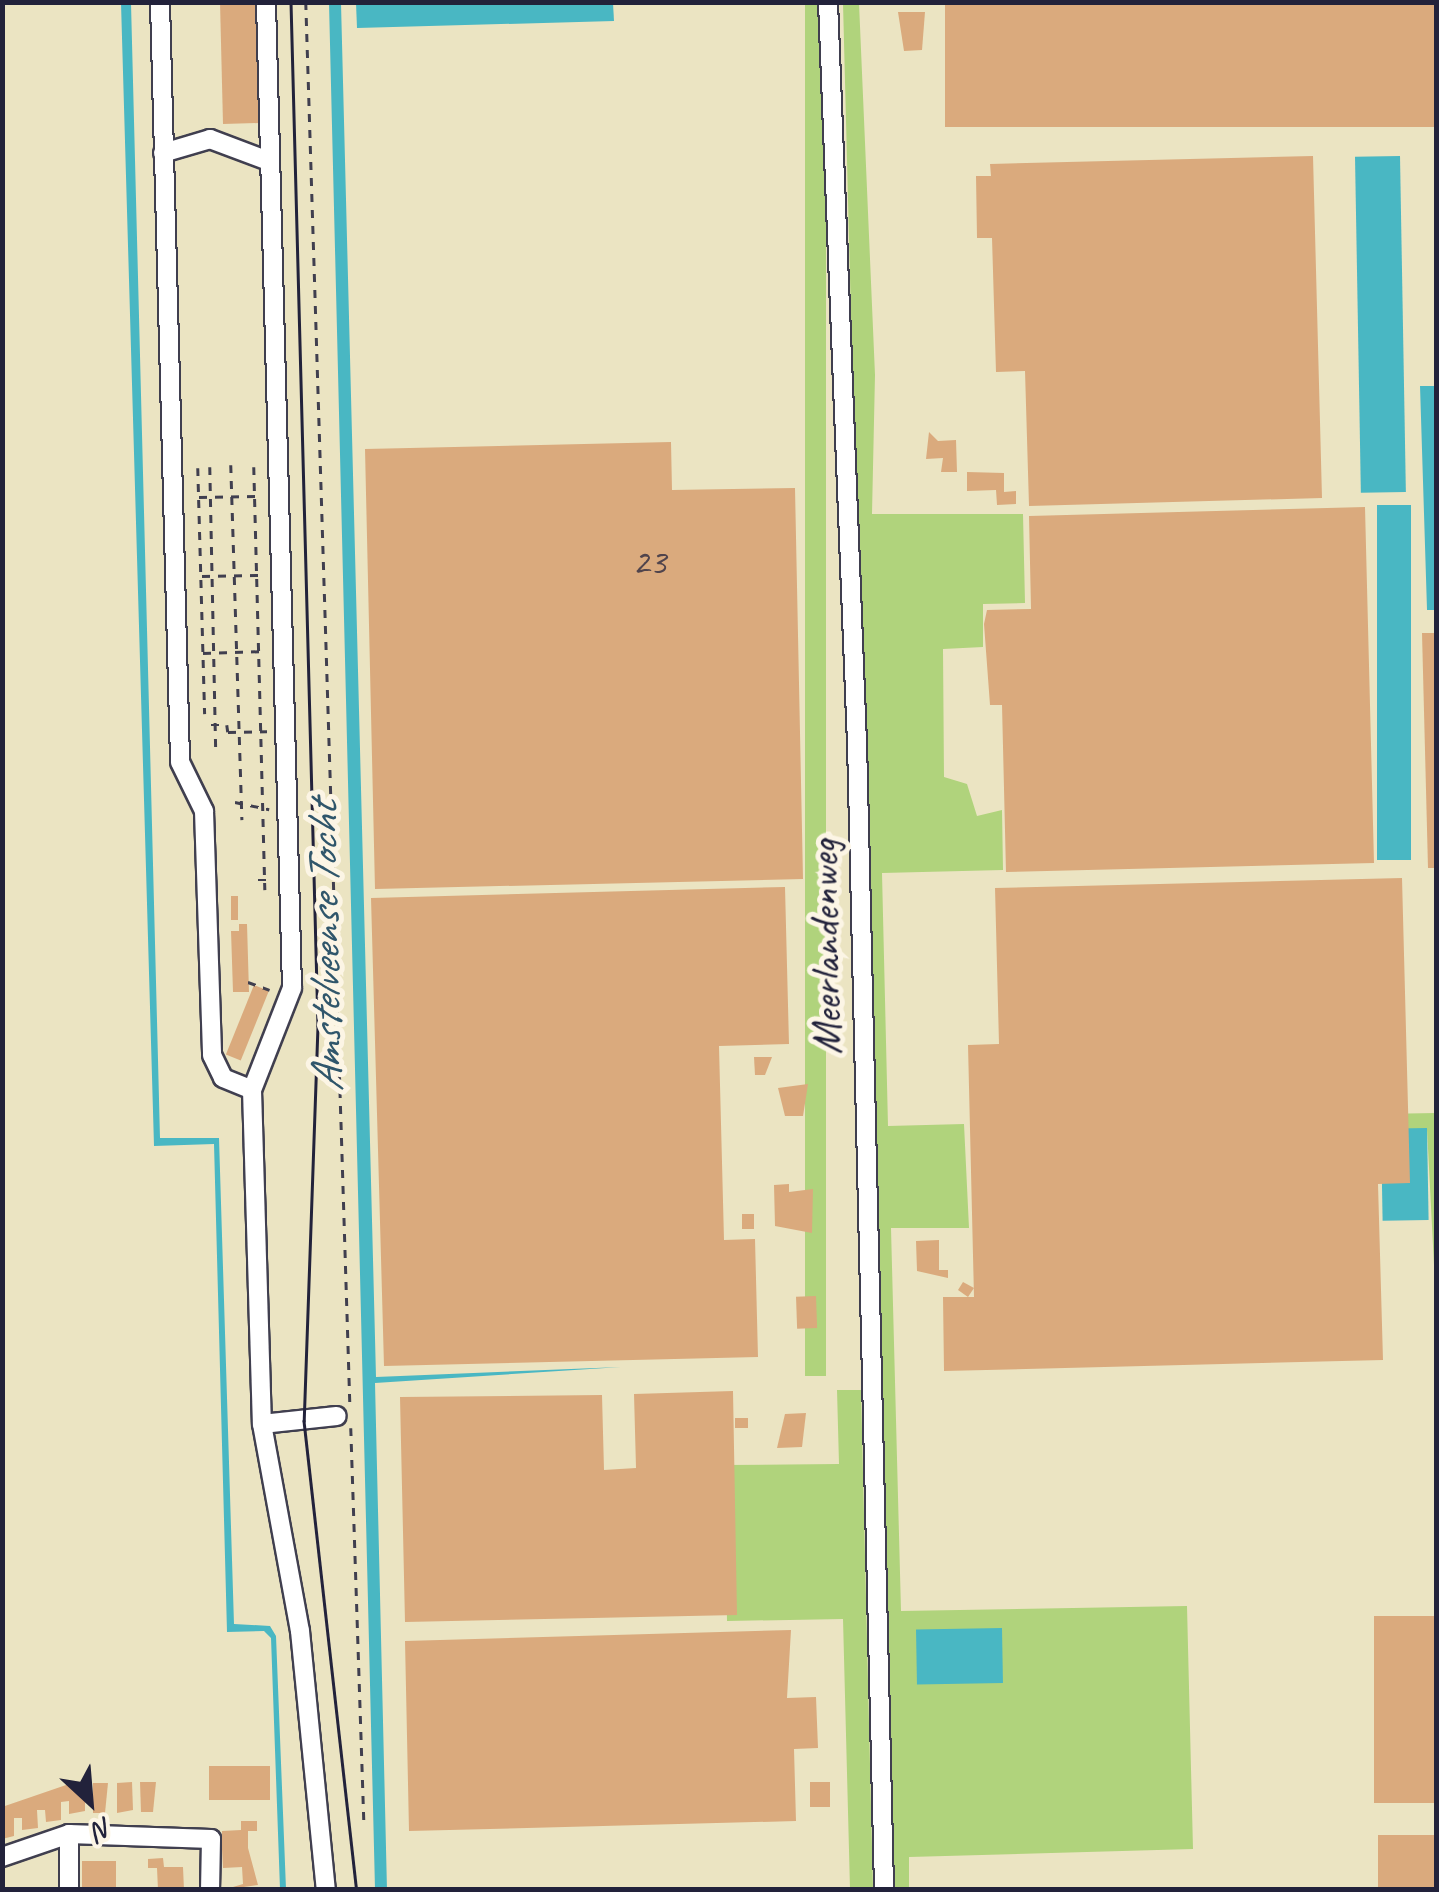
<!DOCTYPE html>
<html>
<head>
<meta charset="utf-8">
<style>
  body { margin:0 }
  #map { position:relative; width:1439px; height:1892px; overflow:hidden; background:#ebe4c2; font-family:Caveat,sans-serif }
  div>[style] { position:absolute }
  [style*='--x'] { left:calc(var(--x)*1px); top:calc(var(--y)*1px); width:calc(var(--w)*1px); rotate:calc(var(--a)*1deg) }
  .green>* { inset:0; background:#b0d37c; transform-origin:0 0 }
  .water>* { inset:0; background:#49b7c3; transform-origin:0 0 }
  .building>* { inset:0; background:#daaa7d; transform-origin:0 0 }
  .path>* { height:2.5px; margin-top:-1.25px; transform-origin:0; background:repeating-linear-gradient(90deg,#403f4f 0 8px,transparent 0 16px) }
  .roads { filter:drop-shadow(2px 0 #403f4f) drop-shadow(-2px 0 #403f4f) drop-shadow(0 2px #403f4f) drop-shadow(0 -2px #403f4f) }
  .minor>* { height:18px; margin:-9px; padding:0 9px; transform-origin:9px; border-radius:9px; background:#fff }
  .tram>* { height:2.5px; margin:-1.25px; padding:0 1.25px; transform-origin:1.25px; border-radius:1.25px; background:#22223b }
  span { translate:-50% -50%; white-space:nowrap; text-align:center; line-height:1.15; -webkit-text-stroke:10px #fcf5e5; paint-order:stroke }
  .number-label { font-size:38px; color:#50444c }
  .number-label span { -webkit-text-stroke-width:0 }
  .street-label { font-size:42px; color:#22223b }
  .water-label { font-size:45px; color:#30566b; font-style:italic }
  .frame { position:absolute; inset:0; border:5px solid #22223b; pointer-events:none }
  .north { position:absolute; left:40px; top:1752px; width:100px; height:100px; -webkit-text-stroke:8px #fcf5e5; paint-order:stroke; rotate:154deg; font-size:28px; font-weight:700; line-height:40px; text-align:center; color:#22223b }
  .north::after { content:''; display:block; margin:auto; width:35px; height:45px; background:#22223b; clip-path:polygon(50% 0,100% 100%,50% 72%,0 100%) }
</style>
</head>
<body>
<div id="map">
  <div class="green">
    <div style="left:805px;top:3px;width:21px;height:1373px"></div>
    <div style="clip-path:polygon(843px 3px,859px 3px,875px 375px,872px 514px,1023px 514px,1025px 603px,983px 604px,983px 647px,943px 649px,944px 777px,967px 784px,977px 816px,1002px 810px,1003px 870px,882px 873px,888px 1126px,964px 1124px,969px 1228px,891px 1228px,901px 1611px,1187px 1606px,1193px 1849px,909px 1857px,909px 1890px,891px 1889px)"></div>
    <div style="clip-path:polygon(1436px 1113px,1436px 1304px,1427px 1129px,1381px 1129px,1380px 1114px)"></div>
    <div style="clip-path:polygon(837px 1390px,861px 1390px,873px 1889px,850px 1889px,843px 1619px,727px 1621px,725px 1465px,839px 1464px)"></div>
  </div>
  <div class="water">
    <div style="clip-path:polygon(121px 3px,131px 3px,160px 1138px,219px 1138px,234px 1624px,270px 1626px,276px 1636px,286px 1889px,280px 1889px,271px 1638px,264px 1631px,227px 1632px,214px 1144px,154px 1146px)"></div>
    <div style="clip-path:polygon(329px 3px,341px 3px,376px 1377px,621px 1367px,375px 1383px,387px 1890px,375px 1889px)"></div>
    <div style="clip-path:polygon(356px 3px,613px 3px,614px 21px,357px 28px)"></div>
    <div style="left:1400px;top:156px;width:336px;height:45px;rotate:89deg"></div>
    <div style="clip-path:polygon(1420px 386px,1436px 386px,1436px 610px,1427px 610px)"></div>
    <div style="left:1377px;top:505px;width:34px;height:355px"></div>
    <div style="left:1427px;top:1128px;width:92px;height:46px;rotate:89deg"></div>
    <div style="left:1002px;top:1628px;width:55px;height:86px;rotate:89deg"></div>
  </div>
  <div class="building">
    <div style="clip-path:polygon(220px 2px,263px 2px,266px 119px,259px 123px,223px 124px)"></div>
    <div style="left:1436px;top:2px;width:125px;height:491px;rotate:90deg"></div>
    <div style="clip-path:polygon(898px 12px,925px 12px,922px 50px,904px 51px)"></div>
    <div style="clip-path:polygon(1313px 156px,1322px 498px,1029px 506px,1025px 371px,996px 372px,992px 238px,977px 238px,976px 176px,991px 176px,990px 164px)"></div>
    <div style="clip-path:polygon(929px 432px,938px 441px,956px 440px,957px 472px,941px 472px,943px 458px,926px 459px)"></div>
    <div style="clip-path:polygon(671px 442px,672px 490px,795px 488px,803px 879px,375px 889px,365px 449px)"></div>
    <div style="clip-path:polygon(967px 472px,1004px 473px,1004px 492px,1016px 491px,1016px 504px,997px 505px,996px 490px,967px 491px)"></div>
    <div style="clip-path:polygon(1365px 507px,1374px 863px,1006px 872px,1002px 705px,990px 705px,984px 624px,987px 610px,1031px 609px,1029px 516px)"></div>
    <div style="clip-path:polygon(1422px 633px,1436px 633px,1436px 868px,1428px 868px)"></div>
    <div style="clip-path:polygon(1402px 878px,1410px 1183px,1378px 1184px,1383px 1360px,944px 1371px,943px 1297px,974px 1297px,968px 1045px,999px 1044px,995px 888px)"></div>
    <div style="clip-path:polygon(785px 887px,789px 1044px,719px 1046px,724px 1240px,755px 1239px,758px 1357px,384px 1366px,371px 898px)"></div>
    <div style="left:231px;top:896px;width:7px;height:24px"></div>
    <div style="clip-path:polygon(239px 924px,247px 924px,249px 992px,233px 992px,231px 931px,239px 931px)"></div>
    <div style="left:254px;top:985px;width:16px;height:75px;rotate:22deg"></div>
    <div style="clip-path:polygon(754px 1057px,772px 1057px,765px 1075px,755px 1075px)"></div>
    <div style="clip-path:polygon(808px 1084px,803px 1116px,785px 1116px,778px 1088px)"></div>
    <div style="clip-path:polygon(789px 1184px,789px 1192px,813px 1189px,812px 1233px,775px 1226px,774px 1185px)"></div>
    <div style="left:742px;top:1214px;width:12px;height:15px"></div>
    <div style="clip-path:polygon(939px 1240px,939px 1270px,948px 1270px,948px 1278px,917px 1271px,916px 1241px)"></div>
    <div style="clip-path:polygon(963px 1282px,974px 1288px,968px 1297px,958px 1290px)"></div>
    <div style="left:816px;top:1296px;width:32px;height:20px;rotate:88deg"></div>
    <div style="clip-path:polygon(733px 1391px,737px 1615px,405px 1622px,400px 1397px,602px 1395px,604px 1470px,636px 1468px,634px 1394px)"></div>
    <div style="clip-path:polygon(806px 1413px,802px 1447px,777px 1448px,785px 1414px)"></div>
    <div style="left:748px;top:1418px;width:10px;height:13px;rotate:90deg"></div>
    <div style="left:1436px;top:1616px;width:187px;height:62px;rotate:90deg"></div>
    <div style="clip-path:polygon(791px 1630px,787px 1698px,816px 1697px,818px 1748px,794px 1749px,796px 1821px,409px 1831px,405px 1641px)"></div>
    <div style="left:270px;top:1766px;width:34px;height:61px;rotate:90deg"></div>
    <div style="clip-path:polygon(132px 1782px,133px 1810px,117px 1813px,117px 1783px)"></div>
    <div style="clip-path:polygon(140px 1782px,156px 1782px,153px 1812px,141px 1812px)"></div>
    <div style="left:810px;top:1782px;width:20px;height:25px"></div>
    <div style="clip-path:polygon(93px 1783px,108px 1783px,105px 1813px,93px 1813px)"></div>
    <div style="clip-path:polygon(69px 1784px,85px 1784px,85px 1811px,69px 1814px,69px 1801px,61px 1802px,61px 1820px,46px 1822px,45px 1810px,37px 1810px,38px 1828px,22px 1830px,22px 1818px,14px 1818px,14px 1836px,2px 1839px,2px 1807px)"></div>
    <div style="clip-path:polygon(241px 1821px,257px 1821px,257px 1831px,248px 1831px,248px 1848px,258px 1885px,223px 1890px,243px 1884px,242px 1867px,223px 1868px,222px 1849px,222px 1831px,241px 1830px)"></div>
    <div style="left:1436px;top:1835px;width:55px;height:58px;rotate:90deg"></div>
    <div style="clip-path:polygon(163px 1858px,164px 1867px,183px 1867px,184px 1890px,158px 1890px,157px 1868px,148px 1868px,148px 1859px)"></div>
    <div style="left:116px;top:1861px;width:29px;height:34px;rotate:90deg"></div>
  </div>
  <div class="path">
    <div style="--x:306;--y:2;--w:1404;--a:88.2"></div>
    <div style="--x:231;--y:465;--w:355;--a:88.2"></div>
    <div style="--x:210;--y:467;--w:283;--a:88.8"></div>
    <div style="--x:254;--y:467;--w:423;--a:88.5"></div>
    <div style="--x:198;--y:468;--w:246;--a:88.4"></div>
    <div style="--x:199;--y:497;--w:61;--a:-0.9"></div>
    <div style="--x:202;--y:576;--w:60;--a:-1"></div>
    <div style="--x:203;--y:653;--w:62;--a:-1.8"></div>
    <div style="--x:211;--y:725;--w:16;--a:0"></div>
    <div style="--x:227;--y:725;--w:7;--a:82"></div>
    <div style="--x:228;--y:732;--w:39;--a:-1"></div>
    <div style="--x:235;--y:802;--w:35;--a:12"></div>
    <div style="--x:258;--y:880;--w:13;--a:0"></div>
    <div style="--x:248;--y:982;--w:23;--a:20"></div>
    <div style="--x:351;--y:1428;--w:398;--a:88.1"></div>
  </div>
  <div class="roads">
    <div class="minor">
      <div style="--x:160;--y:2;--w:760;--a:88.49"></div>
      <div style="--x:180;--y:762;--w:55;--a:63.9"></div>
      <div style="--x:204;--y:811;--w:244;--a:88.1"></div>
      <div style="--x:212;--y:1055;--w:25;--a:64"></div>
      <div style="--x:223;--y:1078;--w:31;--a:22"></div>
      <div style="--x:266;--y:2;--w:986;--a:88.49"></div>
      <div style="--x:292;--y:988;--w:110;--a:111.4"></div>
      <div style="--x:252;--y:1090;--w:334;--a:88.3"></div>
      <div style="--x:262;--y:1424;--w:210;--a:79.6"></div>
      <div style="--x:300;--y:1631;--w:260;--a:84.3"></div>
      <div style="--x:828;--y:2;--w:741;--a:87.76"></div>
      <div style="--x:857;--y:742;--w:1148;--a:88.65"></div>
      <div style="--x:163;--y:153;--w:49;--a:-16.6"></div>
      <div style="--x:210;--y:139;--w:60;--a:20.6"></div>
      <div style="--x:262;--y:1424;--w:75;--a:-6.1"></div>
      <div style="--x:69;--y:1834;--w:56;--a:90"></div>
      <div style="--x:2;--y:1857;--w:71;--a:-18.9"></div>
      <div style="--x:69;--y:1834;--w:142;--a:2"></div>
      <div style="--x:211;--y:1839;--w:51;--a:91.1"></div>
    </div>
  </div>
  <div class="tram">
    <div style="--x:291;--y:2;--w:1024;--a:88.49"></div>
    <div style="--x:318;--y:1026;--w:395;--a:92"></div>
    <div style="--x:304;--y:1421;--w:472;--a:83.6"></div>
  </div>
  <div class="number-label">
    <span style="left:649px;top:562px">23</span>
  </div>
  <div class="street-label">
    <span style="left:826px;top:947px;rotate:-91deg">Meerlandenweg</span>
  </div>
  <div class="water-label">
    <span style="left:325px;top:947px;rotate:-91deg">Amstelveense Tocht</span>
  </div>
  <div class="frame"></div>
  <div class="north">N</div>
</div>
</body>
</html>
